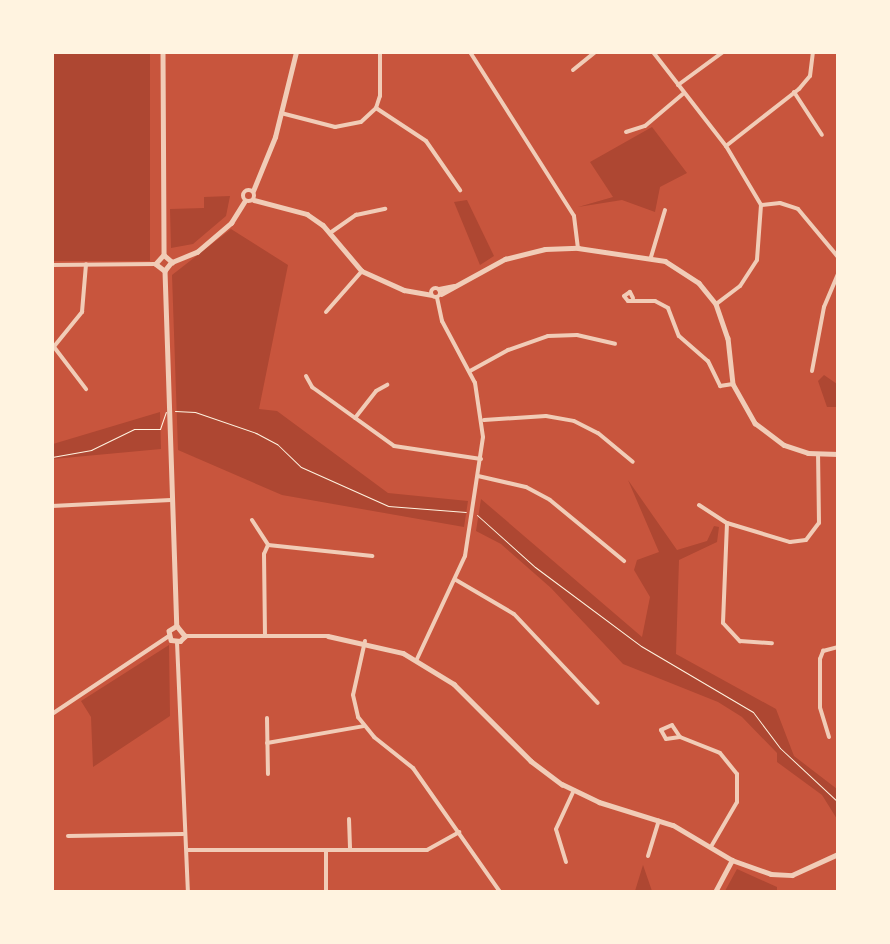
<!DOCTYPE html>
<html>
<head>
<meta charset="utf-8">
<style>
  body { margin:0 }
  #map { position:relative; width:890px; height:944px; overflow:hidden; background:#c8553d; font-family:"Alegreya Sans",sans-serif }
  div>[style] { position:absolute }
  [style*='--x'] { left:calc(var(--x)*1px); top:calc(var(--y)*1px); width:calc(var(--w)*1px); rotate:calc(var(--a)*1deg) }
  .green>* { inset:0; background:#ae4732; transform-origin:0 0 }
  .path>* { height:1px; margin:-0.5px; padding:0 0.5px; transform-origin:0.5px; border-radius:0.5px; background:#fff3e0 }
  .minor>* { height:4px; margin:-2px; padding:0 2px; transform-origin:2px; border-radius:2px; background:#f1ccb7 }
  .tertiary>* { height:4.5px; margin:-2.25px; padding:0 2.25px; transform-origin:2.25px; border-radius:2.25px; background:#f1ccb7 }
  .tertiary>.ring { margin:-2.25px; padding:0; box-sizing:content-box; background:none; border:4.5px solid #f1ccb7; border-radius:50% }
  span { translate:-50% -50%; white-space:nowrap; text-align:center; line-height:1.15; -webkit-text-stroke:4px #fff3e0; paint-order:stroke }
  .frame { position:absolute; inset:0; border:54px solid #fff3e0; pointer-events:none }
</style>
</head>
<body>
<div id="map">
  <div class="green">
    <div style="left:52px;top:53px;width:98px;height:208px"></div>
    <div style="clip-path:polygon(652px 127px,687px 173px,660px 187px,655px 212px,622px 200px,578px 207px,613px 197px,590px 162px)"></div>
    <div style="clip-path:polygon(230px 196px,226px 216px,193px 244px,171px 248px,170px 209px,204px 208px,204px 197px)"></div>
    <div style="clip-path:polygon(467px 200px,494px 256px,480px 265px,454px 202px)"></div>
    <div style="clip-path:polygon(231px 229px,288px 265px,259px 409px,277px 411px,388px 493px,468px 501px,464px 527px,282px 495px,178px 450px,172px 275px)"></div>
    <div style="clip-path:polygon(824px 375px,837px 384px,837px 407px,827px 407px,818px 381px)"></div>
    <div style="clip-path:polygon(160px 412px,161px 449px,53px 459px,53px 444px)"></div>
    <div style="clip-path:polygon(628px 480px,677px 550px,707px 541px,714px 526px,719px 527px,717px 542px,679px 560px,676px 654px,776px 709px,794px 756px,837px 789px,837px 819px,822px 795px,777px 762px,777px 753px,742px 717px,718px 702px,623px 664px,551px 588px,501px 544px,476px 531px,481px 499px,642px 637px,650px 597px,634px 570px,637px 560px,659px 552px)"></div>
    <div style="clip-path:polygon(169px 645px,170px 716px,93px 767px,91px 717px,81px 701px)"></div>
    <div style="clip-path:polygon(643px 865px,652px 891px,635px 891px)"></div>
    <div style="clip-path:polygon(737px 869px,777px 887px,777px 891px,725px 891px)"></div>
  </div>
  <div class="path">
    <div style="--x:175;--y:411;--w:20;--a:3"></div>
    <div style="--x:195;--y:412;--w:65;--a:19"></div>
    <div style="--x:256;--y:433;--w:24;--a:28"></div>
    <div style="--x:277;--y:444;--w:33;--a:44"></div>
    <div style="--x:301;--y:467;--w:95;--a:24.1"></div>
    <div style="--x:388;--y:506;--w:78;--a:4.4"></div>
    <div style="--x:52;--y:457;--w:40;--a:-10"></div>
    <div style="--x:91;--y:450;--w:48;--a:-26"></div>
    <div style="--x:134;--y:429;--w:26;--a:0"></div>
    <div style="--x:160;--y:429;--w:18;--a:-71"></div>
    <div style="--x:477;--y:515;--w:78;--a:41.9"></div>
    <div style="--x:535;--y:567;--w:132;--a:36.7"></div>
    <div style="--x:641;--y:646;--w:130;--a:30.5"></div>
    <div style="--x:753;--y:712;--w:45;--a:53.1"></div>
    <div style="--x:780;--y:748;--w:79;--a:43"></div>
  </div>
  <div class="minor">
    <div style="--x:470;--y:52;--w:194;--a:57.6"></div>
    <div style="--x:574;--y:216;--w:32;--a:83"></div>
    <div style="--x:653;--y:52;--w:119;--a:52.2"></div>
    <div style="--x:726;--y:146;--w:69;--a:59.3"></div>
    <div style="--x:761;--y:205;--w:55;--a:94.2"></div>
    <div style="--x:757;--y:260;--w:31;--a:123"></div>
    <div style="--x:740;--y:286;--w:30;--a:143"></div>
    <div style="--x:573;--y:70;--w:28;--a:-39"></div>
    <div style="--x:678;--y:85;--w:56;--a:-36.3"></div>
    <div style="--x:794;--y:92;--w:51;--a:56.9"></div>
    <div style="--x:376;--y:108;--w:60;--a:33.4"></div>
    <div style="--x:426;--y:141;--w:60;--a:55.2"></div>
    <div style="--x:281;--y:113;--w:56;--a:14.5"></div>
    <div style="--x:335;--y:127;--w:26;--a:-11"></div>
    <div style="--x:361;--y:122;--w:21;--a:-43"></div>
    <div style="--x:376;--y:108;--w:13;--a:-72"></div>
    <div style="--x:380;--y:96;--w:44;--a:-90"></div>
    <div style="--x:626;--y:132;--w:20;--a:-18"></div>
    <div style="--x:645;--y:126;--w:51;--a:-40.2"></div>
    <div style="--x:726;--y:146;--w:93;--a:-38"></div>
    <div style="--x:799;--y:89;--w:17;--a:-50"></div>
    <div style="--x:810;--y:76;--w:24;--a:-83"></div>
    <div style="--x:761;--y:205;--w:19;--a:-6"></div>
    <div style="--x:780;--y:203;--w:19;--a:18"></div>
    <div style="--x:798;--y:209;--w:62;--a:50.2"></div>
    <div style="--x:330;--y:233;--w:32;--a:-35"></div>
    <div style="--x:356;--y:215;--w:30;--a:-12"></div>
    <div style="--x:651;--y:257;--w:49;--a:-73.4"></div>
    <div style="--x:52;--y:265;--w:104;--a:-0.6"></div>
    <div style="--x:633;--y:298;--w:7;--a:-117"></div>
    <div style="--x:630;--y:292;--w:7;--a:146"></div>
    <div style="--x:624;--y:296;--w:6;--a:51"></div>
    <div style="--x:628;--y:301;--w:27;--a:0"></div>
    <div style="--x:655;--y:301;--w:15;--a:28"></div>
    <div style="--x:668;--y:308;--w:30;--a:69"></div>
    <div style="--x:679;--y:336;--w:38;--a:41"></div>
    <div style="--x:708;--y:361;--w:28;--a:64"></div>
    <div style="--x:720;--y:386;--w:13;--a:-9"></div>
    <div style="--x:326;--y:312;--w:55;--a:-48.7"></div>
    <div style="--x:54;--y:347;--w:53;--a:52.7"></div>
    <div style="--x:52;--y:349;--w:48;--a:-51"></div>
    <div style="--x:82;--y:312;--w:48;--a:-85.2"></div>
    <div style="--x:470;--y:371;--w:43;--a:-28.9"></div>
    <div style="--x:508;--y:350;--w:42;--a:-19.3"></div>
    <div style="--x:548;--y:336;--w:29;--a:-2"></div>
    <div style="--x:577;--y:335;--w:39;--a:13"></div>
    <div style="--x:812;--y:371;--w:65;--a:-79.4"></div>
    <div style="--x:824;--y:307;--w:36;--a:-67"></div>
    <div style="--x:306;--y:376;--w:13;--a:61"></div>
    <div style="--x:312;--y:387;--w:101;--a:35.7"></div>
    <div style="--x:394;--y:446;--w:88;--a:8.5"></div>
    <div style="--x:355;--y:418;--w:34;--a:-52"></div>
    <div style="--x:376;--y:391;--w:13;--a:-29"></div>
    <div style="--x:484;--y:420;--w:62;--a:-3.7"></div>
    <div style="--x:546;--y:416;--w:28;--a:10"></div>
    <div style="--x:574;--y:421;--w:27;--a:27"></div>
    <div style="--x:598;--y:433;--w:45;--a:39.6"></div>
    <div style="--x:478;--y:476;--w:49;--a:12.9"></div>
    <div style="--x:526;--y:487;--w:27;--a:28"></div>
    <div style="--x:550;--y:500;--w:96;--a:39.5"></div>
    <div style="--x:699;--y:505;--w:33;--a:33"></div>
    <div style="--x:727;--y:523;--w:66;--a:16.8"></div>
    <div style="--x:790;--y:542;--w:16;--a:-7"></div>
    <div style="--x:806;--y:540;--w:21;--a:-53"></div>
    <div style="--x:819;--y:523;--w:69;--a:-90.8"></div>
    <div style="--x:52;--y:506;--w:119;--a:-2.9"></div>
    <div style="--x:252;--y:520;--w:30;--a:57"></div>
    <div style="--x:727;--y:523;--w:100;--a:92.3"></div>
    <div style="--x:723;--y:623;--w:25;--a:47"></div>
    <div style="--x:740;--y:641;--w:32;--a:4"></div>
    <div style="--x:456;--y:580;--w:67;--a:30.4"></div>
    <div style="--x:514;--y:614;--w:122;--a:46.7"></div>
    <div style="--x:265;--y:636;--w:82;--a:-90.7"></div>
    <div style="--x:264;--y:554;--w:10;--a:-66"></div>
    <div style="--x:268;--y:545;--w:105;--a:6"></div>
    <div style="--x:365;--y:641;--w:55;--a:102.5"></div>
    <div style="--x:353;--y:695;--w:23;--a:77"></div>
    <div style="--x:358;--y:717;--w:26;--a:51"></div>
    <div style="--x:374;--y:737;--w:50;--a:38.5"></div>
    <div style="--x:413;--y:768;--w:151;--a:54.9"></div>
    <div style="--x:177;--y:642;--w:250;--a:87.5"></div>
    <div style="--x:417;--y:659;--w:114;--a:-65"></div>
    <div style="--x:465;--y:556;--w:120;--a:-81.4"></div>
    <div style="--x:483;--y:437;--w:55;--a:-98.4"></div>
    <div style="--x:475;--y:383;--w:70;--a:-118"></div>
    <div style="--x:442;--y:321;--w:24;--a:-102"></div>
    <div style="--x:52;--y:714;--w:141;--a:-33.7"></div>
    <div style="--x:267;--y:718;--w:56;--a:89"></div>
    <div style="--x:680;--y:737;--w:14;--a:-124"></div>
    <div style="--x:672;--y:725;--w:12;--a:156"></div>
    <div style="--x:661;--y:730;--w:10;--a:61"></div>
    <div style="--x:666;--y:739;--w:14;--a:-8"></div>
    <div style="--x:680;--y:737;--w:43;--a:21.8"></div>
    <div style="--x:720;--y:753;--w:27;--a:51"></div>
    <div style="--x:737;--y:774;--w:28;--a:90"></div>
    <div style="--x:737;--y:802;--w:50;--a:120.2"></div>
    <div style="--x:829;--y:737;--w:31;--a:-107"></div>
    <div style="--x:820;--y:707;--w:48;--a:-90"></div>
    <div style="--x:820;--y:659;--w:9;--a:-69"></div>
    <div style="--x:823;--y:651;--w:16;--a:-15"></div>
    <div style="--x:267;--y:743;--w:98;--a:-9.9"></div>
    <div style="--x:349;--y:819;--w:31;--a:88"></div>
    <div style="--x:68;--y:836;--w:115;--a:-1"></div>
    <div style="--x:188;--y:850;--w:239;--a:0"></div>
    <div style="--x:427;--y:850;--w:37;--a:-29"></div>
    <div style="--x:326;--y:851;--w:41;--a:90"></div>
    <div style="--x:648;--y:856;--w:37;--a:-73"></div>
    <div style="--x:566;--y:862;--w:34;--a:-107"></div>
    <div style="--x:556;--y:829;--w:43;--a:-65.2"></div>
  </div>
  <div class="tertiary">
    <div style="--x:163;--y:52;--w:203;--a:89.7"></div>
    <div class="ring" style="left:243px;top:190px;width:7.5px;height:7.5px"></div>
    <div style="--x:253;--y:191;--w:58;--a:-67.8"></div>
    <div style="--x:275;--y:137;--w:88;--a:-76.1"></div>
    <div style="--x:254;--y:200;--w:55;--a:14.8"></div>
    <div style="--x:307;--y:214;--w:19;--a:35"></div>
    <div style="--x:323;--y:225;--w:60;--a:49.7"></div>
    <div style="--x:362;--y:271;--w:46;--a:24.3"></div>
    <div style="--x:404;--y:290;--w:27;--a:10"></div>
    <div style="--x:164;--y:255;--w:12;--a:132"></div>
    <div style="--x:156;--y:264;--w:11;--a:38"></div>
    <div style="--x:164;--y:255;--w:11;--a:41"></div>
    <div style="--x:172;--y:262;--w:11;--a:128"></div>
    <div style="--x:172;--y:262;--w:27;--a:-22"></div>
    <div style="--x:197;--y:252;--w:45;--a:-40.5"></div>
    <div style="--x:231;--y:223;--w:26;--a:-58"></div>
    <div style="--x:165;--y:271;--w:355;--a:88.1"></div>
    <div class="ring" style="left:431px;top:288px;width:5.5px;height:5.5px"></div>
    <div style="--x:439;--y:289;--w:15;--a:-11"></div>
    <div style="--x:441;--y:294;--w:73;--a:-28.7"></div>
    <div style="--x:505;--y:259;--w:41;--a:-14"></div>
    <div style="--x:545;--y:249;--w:33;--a:-2"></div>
    <div style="--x:578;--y:248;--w:88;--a:8.5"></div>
    <div style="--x:665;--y:261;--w:40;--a:32.9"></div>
    <div style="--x:699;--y:283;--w:27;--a:51"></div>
    <div style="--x:716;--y:304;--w:36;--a:71"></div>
    <div style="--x:728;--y:338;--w:46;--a:83.8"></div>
    <div style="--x:733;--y:384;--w:45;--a:60.6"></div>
    <div style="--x:755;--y:423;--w:36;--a:37"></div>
    <div style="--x:784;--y:445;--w:25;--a:18"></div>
    <div style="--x:808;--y:453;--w:30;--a:2"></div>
    <div style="--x:177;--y:626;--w:9;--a:148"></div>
    <div style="--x:169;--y:631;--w:9;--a:77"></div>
    <div style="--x:171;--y:640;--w:9;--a:6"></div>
    <div style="--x:180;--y:641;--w:7;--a:-45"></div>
    <div style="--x:177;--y:626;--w:13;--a:51"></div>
    <div style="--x:185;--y:636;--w:143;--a:0"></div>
    <div style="--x:328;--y:636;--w:77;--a:12.8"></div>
    <div style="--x:403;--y:653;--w:60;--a:31.3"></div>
    <div style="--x:454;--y:684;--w:109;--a:45"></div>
    <div style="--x:531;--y:761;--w:39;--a:37"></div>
    <div style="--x:562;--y:784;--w:41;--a:25.9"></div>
    <div style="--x:599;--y:802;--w:77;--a:17.3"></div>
    <div style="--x:673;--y:825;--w:69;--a:30.7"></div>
    <div style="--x:732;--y:860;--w:41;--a:19.7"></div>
    <div style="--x:771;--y:874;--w:21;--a:3"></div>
    <div style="--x:792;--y:875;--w:51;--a:-24.5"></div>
    <div style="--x:715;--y:892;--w:36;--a:-62"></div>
  </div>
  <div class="frame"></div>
</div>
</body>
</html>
